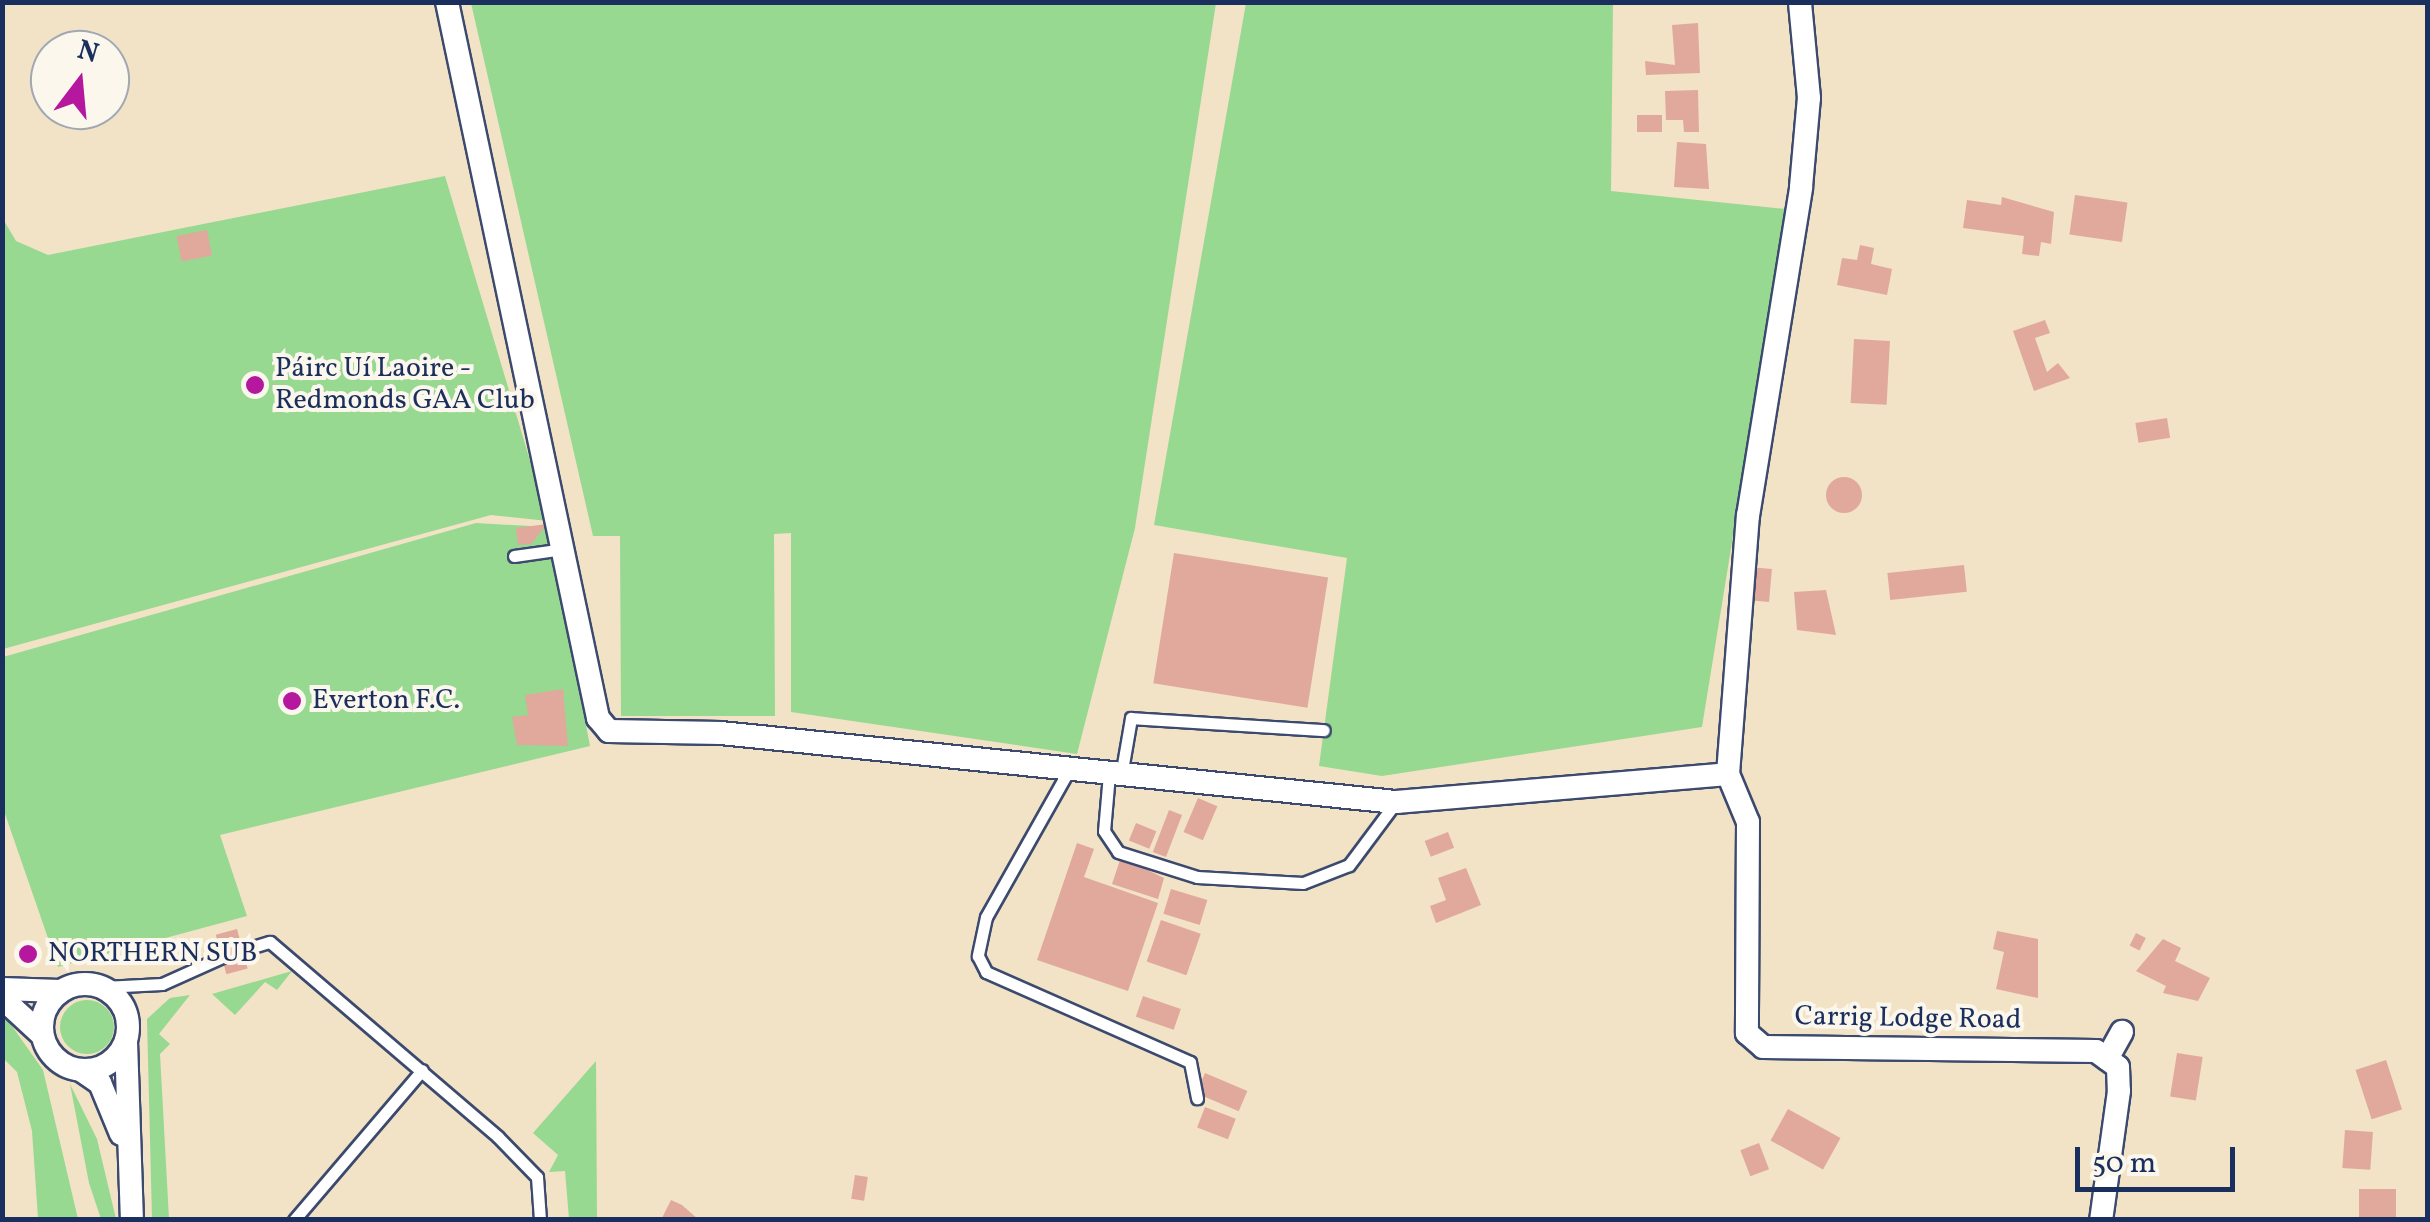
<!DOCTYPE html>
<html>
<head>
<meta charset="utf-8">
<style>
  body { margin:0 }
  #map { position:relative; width:2430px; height:1222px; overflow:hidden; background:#f2e2c6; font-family:Vollkorn,serif }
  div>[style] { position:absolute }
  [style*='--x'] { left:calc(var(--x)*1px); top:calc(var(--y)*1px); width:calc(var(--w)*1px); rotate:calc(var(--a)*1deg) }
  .green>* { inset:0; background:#97d991 }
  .round { border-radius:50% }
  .building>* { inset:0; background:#e0a99c; transform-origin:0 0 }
  .roads { filter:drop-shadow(2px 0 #3b4a6e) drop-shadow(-2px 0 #3b4a6e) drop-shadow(0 2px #3b4a6e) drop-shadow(0 -2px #3b4a6e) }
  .service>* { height:11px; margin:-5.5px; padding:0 5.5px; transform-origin:5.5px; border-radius:5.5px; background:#fff }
  .minor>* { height:22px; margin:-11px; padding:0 11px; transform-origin:11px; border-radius:11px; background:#fff }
  .minor>.ring { margin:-11px; padding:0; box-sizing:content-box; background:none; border:22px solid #fff; border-radius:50% }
  .dots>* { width:28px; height:28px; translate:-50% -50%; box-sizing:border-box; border:5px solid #fbf7ec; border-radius:50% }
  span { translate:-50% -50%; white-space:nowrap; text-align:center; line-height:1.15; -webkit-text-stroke:8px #fbf7ec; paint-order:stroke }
  .poi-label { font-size:28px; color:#1b2f5e }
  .left { translate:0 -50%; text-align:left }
  .street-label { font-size:28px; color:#1b2f5e }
  .frame { position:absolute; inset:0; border:5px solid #1b2f5e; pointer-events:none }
  .north { position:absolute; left:30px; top:30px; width:100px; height:100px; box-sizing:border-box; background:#fbf7ec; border:2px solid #a1a7b3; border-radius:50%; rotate:16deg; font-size:28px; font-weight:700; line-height:40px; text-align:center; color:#1b2f5e }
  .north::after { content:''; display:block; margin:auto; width:35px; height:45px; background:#b5179e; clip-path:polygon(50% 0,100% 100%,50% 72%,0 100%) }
  .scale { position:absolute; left:2075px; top:1147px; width:160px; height:45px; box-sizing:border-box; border:5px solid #1b2f5e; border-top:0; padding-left:12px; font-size:30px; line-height:35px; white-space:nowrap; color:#1b2f5e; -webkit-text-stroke:8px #fbf7ec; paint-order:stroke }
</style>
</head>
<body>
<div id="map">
  <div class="green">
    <div style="clip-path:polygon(471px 3px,1216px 3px,1135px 528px,1077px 754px,791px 712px,791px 533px,774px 534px,775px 716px,621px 716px,620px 536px,593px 536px)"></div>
    <div style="clip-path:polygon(1246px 3px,1613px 3px,1611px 191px,1786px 209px,1702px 727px,1382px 776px,1319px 766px,1347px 558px,1154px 525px)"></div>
    <div style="clip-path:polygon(445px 176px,548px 521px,491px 515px,3px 649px,3px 219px,16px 241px,48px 255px)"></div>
    <div style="clip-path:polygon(476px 523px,548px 527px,590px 746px,220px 835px,247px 916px,58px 967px,3px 808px,3px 657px)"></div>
    <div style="clip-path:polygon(292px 971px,277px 990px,265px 982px,235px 1015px,212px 994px)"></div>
    <div style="clip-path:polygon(190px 995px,159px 1034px,170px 1044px,160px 1054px,169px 1219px,152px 1219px,147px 1019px,170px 998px)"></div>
    <div class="round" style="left:60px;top:1000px;width:54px;height:54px"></div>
    <div style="clip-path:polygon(2px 1012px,43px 1070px,78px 1219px,38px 1218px,32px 1131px,17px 1072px,3px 1058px)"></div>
    <div style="clip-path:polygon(596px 1061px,597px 1219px,569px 1219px,565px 1171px,549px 1172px,558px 1155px,533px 1133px)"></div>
    <div style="clip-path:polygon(70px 1084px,97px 1139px,116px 1219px,101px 1219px,89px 1183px)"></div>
  </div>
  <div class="building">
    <div style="clip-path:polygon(1698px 23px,1700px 73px,1646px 75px,1645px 61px,1675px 65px,1672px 25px)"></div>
    <div style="clip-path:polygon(1698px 90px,1699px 132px,1684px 132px,1683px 120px,1666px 120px,1665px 91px)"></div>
    <div style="left:1637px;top:115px;width:25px;height:17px"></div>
    <div style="clip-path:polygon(1677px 142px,1706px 144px,1709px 189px,1674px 187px)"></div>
    <div style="left:2075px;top:195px;width:53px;height:40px;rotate:8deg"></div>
    <div style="clip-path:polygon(2002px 197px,2054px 212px,2051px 244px,2041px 242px,2039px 256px,2022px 254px,2024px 236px,1963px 228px,1967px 200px,2001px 205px)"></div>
    <div style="left:207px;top:230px;width:26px;height:31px;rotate:79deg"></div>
    <div style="clip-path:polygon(1860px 245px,1874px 248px,1871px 264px,1892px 269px,1887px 295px,1837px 285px,1842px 258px,1857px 260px)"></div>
    <div style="clip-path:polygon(2045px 320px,2050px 333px,2035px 338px,2047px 372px,2058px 363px,2070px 378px,2034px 391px,2013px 331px)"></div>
    <div style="left:1854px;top:339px;width:36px;height:64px;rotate:3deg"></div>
    <div style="left:2167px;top:418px;width:20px;height:32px;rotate:81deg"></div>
    <div class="round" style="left:1826px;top:477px;width:36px;height:36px"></div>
    <div style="clip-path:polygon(547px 524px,531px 544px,518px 545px,516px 528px)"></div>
    <div style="left:1174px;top:553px;width:156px;height:132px;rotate:9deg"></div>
    <div style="left:1964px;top:565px;width:27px;height:77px;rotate:84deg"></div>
    <div style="left:1748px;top:567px;width:24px;height:33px;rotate:5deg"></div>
    <div style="clip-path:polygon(1826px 590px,1836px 635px,1797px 630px,1794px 592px)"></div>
    <div style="clip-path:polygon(563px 689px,568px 746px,517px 745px,512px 717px,528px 715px,525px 695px)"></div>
    <div style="left:1198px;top:798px;width:21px;height:37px;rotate:23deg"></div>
    <div style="left:1169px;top:810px;width:14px;height:45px;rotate:21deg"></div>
    <div style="left:1136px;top:823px;width:22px;height:19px;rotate:22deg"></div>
    <div style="left:1448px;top:832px;width:17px;height:25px;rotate:69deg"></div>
    <div style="clip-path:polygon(1077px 843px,1094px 849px,1084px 877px,1158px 903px,1128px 991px,1037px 960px)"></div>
    <div style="clip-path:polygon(1121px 857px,1164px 878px,1158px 899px,1112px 884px)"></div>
    <div style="clip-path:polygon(1466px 868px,1481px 905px,1436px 923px,1430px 906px,1446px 900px,1438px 878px)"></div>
    <div style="left:1171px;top:889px;width:38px;height:26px;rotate:17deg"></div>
    <div style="left:1161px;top:920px;width:42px;height:44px;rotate:19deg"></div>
    <div style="left:237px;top:929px;width:41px;height:22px;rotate:75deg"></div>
    <div style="clip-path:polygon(1997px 931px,2038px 939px,2038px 998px,1996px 989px,2004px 952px,1993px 949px)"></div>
    <div style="left:2136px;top:933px;width:11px;height:14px;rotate:27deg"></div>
    <div style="clip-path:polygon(2163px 939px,2181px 948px,2175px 961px,2210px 978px,2198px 1001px,2163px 993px,2166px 986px,2136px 971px)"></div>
    <div style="left:31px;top:942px;width:22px;height:14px;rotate:72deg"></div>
    <div style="left:1143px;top:996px;width:40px;height:22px;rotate:19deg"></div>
    <div style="left:2177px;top:1053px;width:26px;height:44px;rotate:9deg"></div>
    <div style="left:2386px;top:1060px;width:52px;height:32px;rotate:72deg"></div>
    <div style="left:1205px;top:1073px;width:46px;height:22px;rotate:23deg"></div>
    <div style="left:1205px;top:1107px;width:33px;height:22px;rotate:21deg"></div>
    <div style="left:1788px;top:1109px;width:60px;height:36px;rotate:29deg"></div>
    <div style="left:2345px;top:1130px;width:28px;height:38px;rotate:4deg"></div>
    <div style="left:1759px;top:1143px;width:28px;height:20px;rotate:69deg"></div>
    <div style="left:855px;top:1175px;width:13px;height:24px;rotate:9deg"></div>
    <div style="left:2396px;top:1189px;width:28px;height:37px;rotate:90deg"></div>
    <div style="clip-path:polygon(671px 1200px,682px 1205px,699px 1220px,661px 1220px)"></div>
  </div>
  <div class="roads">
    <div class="service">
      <div style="--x:514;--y:556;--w:49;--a:-8.1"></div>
      <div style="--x:1070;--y:768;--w:171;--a:119.4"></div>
      <div style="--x:986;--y:917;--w:40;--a:102"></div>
      <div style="--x:978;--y:956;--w:18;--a:63"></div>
      <div style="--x:986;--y:972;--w:223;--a:23.8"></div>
      <div style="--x:1190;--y:1062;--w:37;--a:79"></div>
      <div style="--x:1109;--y:774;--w:57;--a:95"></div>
      <div style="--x:1104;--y:831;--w:25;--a:56"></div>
      <div style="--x:1118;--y:852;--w:83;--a:17.6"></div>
      <div style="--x:1197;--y:877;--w:106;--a:3.2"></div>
      <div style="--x:1303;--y:883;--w:49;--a:-21.4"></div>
      <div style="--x:1349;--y:865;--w:79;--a:-53.3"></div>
      <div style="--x:1121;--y:776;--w:59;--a:-80.2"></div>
      <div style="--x:1131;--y:718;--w:193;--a:3.6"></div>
      <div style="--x:243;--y:950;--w:28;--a:-17"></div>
      <div style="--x:270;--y:942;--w:300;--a:40.5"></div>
      <div style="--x:498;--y:1137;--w:56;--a:45.7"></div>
      <div style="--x:537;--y:1177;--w:43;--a:86"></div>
      <div style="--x:103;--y:987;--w:59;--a:-2.9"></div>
      <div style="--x:162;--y:984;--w:66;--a:-24.2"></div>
      <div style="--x:294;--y:1220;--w:197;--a:-49.5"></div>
    </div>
    <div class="minor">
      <div style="--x:447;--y:2;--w:732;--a:78.09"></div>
      <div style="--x:598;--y:718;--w:17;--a:50"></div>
      <div style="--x:609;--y:731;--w:112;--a:1"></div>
      <div style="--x:721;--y:733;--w:679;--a:5.84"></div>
      <div style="--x:1396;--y:802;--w:333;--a:-4.8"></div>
      <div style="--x:1728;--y:774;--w:52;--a:67.4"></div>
      <div style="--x:1748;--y:822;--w:211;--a:90.3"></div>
      <div style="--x:1747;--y:1033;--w:21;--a:41"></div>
      <div style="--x:1763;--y:1047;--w:333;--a:0.7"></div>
      <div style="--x:2096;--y:1051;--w:27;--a:36"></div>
      <div style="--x:2118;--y:1067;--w:24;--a:88"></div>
      <div style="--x:2119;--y:1091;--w:130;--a:97.9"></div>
      <div style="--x:1728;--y:774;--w:259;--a:-85.6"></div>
      <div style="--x:1748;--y:516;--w:333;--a:-80.8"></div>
      <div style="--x:1801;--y:187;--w:89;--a:-84.9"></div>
      <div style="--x:1809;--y:98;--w:96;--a:-95.4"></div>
      <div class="ring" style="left:42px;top:984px;width:64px;height:64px"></div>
      <div style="--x:2;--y:989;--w:58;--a:2"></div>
      <div style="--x:2;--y:998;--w:53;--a:42.7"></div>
      <div style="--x:126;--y:1041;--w:179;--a:88.1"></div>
      <div style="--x:2107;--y:1059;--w:31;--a:-61"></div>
      <div style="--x:82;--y:1071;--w:22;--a:34"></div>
      <div style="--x:100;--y:1083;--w:55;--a:67.6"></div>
    </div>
  </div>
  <div class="dots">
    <div style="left:255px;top:385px;background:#b5179e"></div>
    <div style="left:292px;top:701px;background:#b5179e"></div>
    <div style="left:28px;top:954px;background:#b5179e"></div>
  </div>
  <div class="poi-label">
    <span class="left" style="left:275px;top:385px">Páirc Uí Laoire -<br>Redmonds GAA Club</span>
    <span class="left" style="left:312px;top:701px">Everton F.C.</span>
    <span class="left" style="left:48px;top:954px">NORTHERN SUB</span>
  </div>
  <div class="street-label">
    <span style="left:1908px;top:1019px;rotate:1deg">Carrig Lodge Road</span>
  </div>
  <div class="frame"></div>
  <div class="north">N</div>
  <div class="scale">50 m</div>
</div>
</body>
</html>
